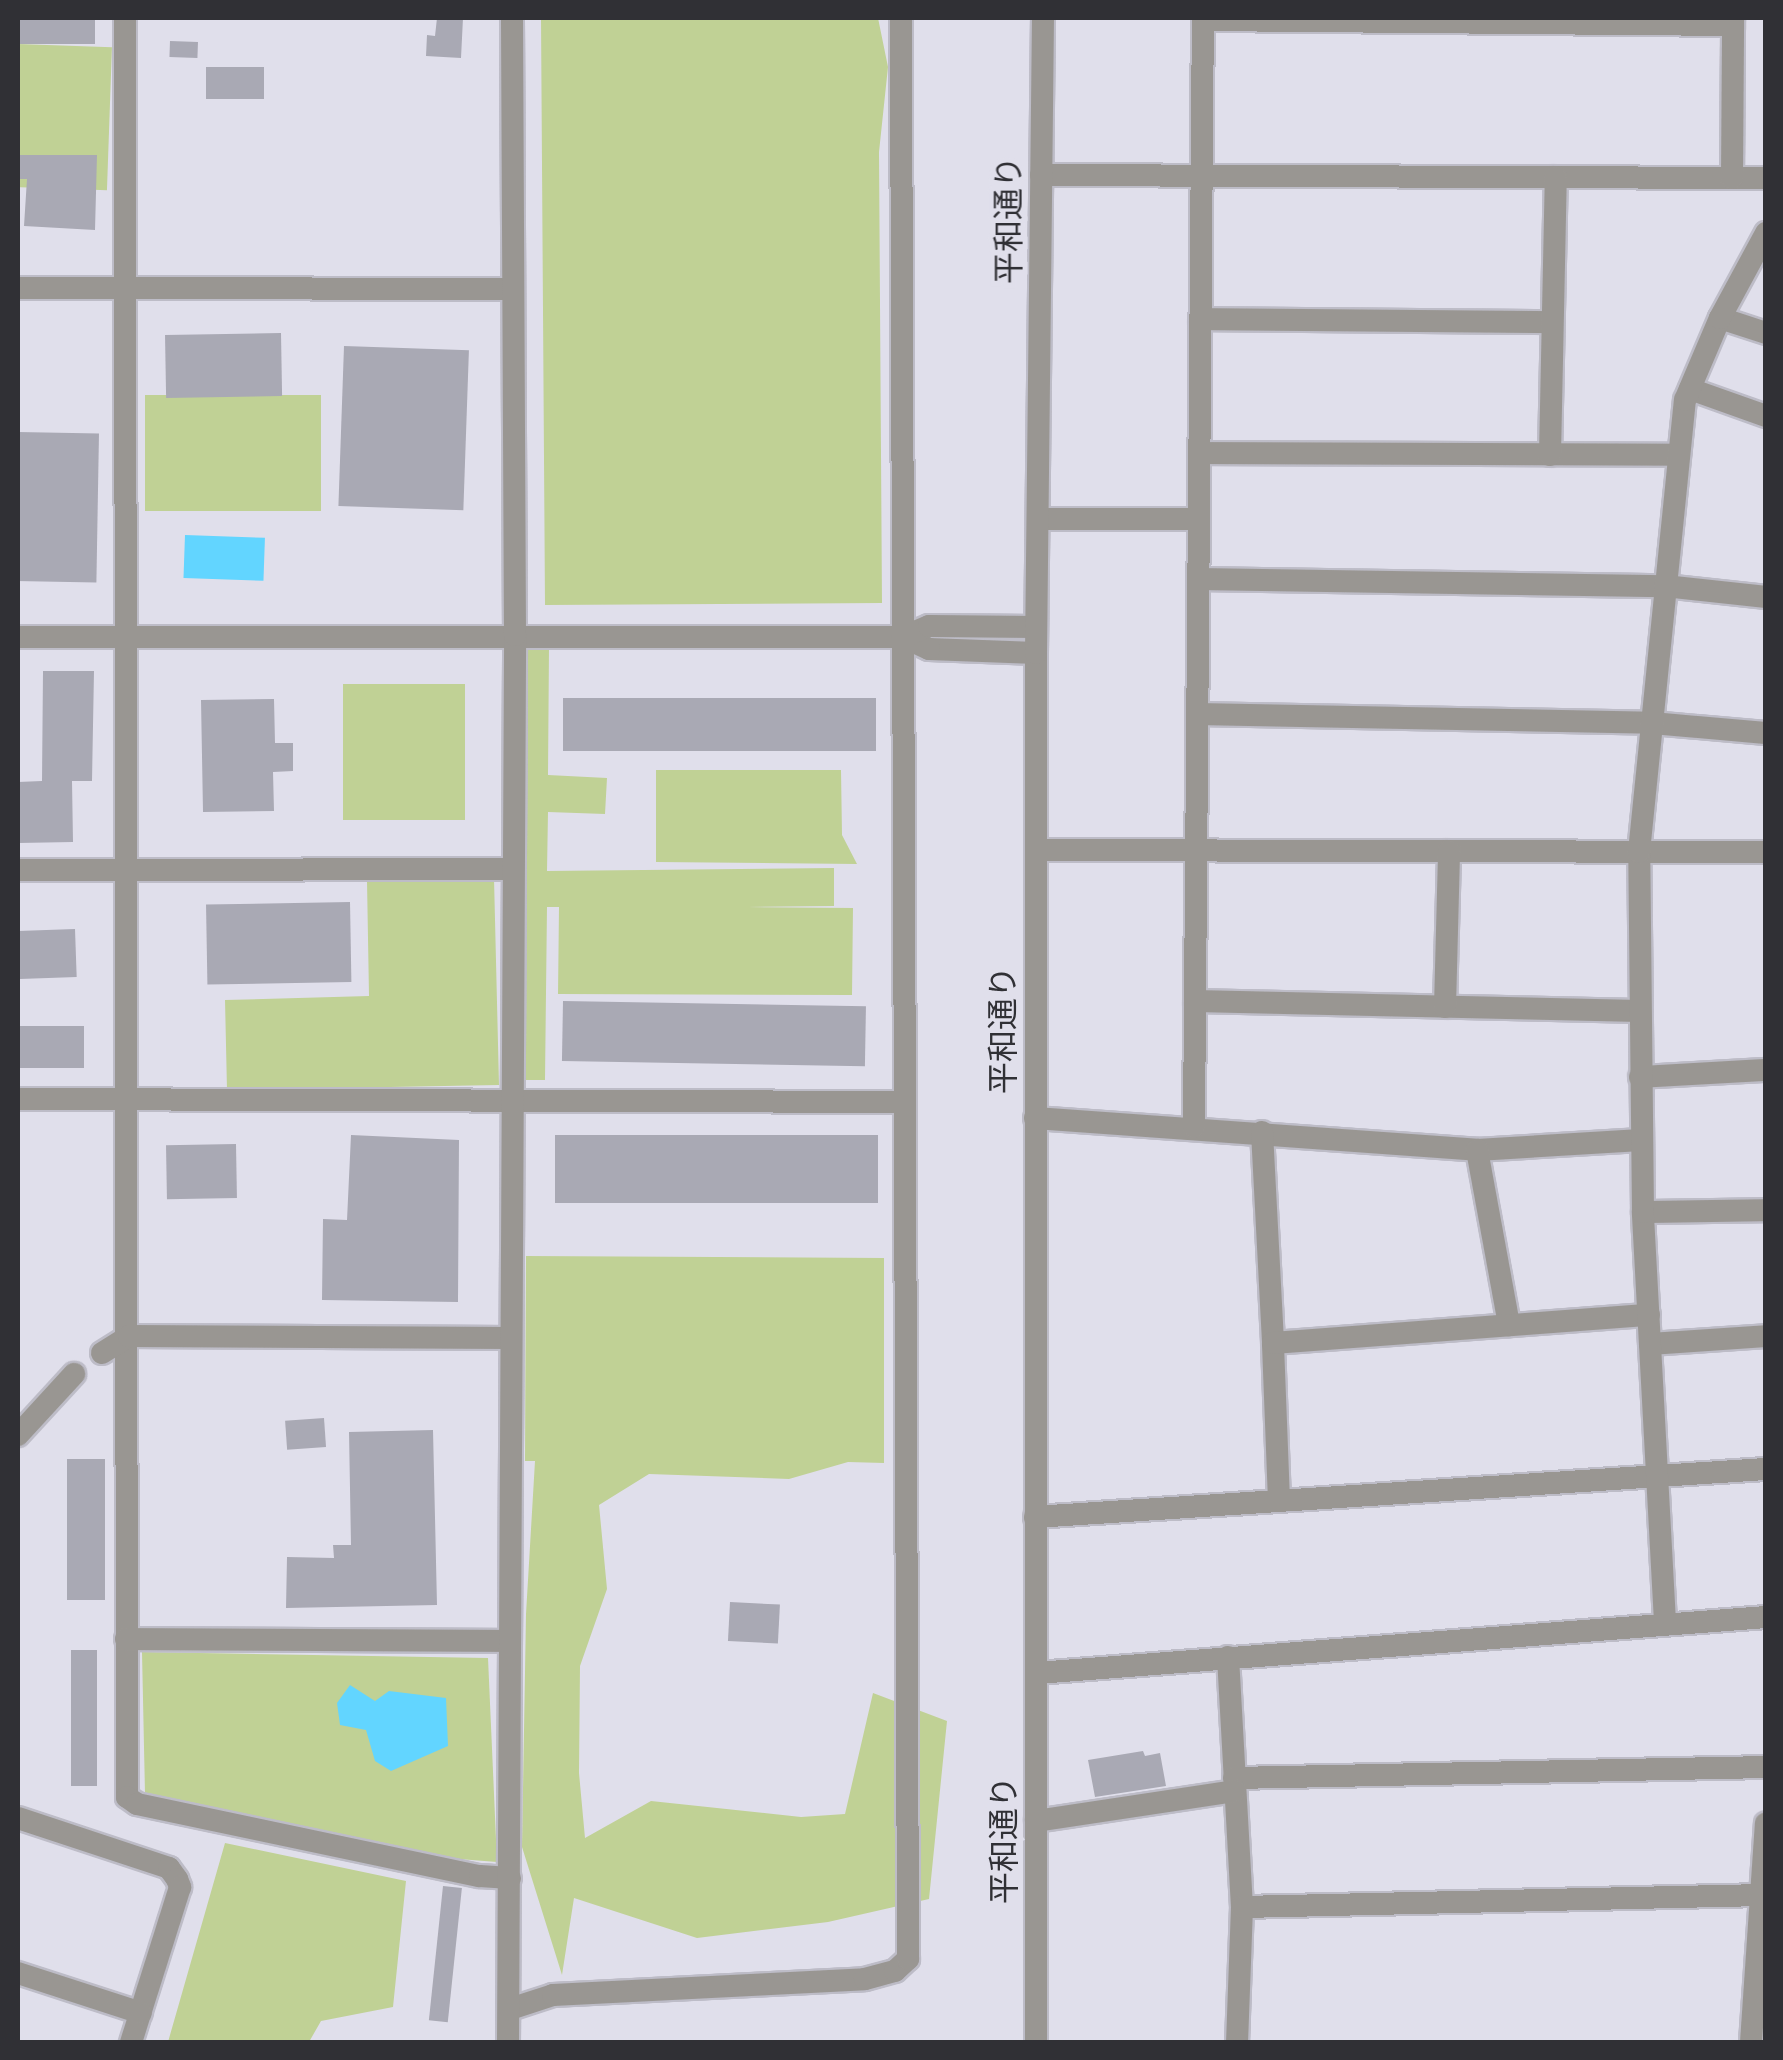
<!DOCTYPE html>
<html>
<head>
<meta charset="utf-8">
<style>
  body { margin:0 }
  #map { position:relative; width:1783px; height:2060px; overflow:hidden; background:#e0dfeb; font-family:"Public Sans","Noto Sans JP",sans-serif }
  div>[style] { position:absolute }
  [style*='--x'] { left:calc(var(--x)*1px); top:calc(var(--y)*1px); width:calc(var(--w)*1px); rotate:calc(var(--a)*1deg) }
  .green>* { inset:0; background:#c0d195; transform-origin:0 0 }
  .water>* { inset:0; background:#62d5ff; transform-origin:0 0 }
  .building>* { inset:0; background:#a9a9b4; transform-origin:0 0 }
  .roads { filter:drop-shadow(2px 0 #bdbcc7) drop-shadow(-2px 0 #bdbcc7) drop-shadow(0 2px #bdbcc7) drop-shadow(0 -2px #bdbcc7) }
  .minor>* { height:22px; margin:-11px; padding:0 11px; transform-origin:11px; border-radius:11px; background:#999692 }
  span { translate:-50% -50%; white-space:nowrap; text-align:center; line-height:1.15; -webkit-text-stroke:10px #e0dfeb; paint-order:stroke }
  .street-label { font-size:32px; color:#303035 }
  .frame { position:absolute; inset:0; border:20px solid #303035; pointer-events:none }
</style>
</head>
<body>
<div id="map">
  <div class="green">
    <div style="clip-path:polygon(541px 18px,878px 18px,888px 67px,879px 152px,882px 603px,545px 605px)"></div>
    <div style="left:18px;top:44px;width:94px;height:143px;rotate:2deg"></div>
    <div style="left:321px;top:395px;width:116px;height:176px;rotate:90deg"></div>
    <div style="clip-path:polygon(524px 648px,549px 648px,548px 775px,607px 778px,605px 814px,548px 812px,547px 871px,834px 868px,834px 906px,748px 907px,853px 908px,852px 995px,558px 994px,559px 907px,547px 907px,545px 1080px,520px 1080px)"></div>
    <div style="left:343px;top:684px;width:122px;height:136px"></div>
    <div style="clip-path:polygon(656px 770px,841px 770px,842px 835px,857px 864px,656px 862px)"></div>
    <div style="clip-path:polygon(494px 878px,499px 1085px,227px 1090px,225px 1000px,369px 996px,367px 881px)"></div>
    <div style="clip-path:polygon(526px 1256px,884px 1258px,884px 1463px,848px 1462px,789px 1479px,649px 1474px,599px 1505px,607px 1589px,580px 1666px,579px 1773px,585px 1838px,651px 1801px,801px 1817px,845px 1814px,873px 1693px,947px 1721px,929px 1899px,828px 1922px,697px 1938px,574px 1898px,562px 1975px,522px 1847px,526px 1614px,535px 1461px,525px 1461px)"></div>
    <div style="clip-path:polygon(142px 1652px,488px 1658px,497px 1862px,459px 1859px,145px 1794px)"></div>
    <div style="clip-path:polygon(225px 1843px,406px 1881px,393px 2007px,321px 2021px,309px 2042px,168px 2042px)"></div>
  </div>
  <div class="water">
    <div style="left:185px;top:535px;width:80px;height:43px;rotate:2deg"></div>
    <div style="clip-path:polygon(350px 1685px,375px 1701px,389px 1691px,446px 1698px,448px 1746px,391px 1771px,375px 1761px,366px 1730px,340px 1725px,337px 1703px)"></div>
  </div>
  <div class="building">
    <div style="left:18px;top:18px;width:77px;height:26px"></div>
    <div style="clip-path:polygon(437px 18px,463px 18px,461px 58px,426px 56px,427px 35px,435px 36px)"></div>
    <div style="left:170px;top:41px;width:28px;height:16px;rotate:2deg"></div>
    <div style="left:206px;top:67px;width:58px;height:32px"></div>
    <div style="clip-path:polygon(18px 155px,97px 155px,95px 230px,24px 226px,27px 179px,18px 179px)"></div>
    <div style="left:281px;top:333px;width:63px;height:116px;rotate:89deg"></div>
    <div style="left:344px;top:346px;width:125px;height:160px;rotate:2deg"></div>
    <div style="left:18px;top:432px;width:81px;height:149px;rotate:1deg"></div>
    <div style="clip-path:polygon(43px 671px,94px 671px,92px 781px,72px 781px,73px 842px,18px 843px,18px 782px,42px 781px)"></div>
    <div style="left:563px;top:698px;width:313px;height:53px"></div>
    <div style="clip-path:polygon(274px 699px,275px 743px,293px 743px,293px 771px,273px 772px,274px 811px,203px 812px,201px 700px)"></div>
    <div style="left:350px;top:902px;width:80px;height:144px;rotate:89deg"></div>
    <div style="left:75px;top:929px;width:48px;height:57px;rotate:88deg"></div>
    <div style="left:563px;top:1001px;width:303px;height:60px;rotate:1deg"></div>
    <div style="left:18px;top:1026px;width:66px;height:42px"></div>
    <div style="clip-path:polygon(351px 1135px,459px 1140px,458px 1302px,322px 1300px,323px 1219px,347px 1220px)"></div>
    <div style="left:555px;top:1135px;width:323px;height:68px"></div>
    <div style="left:236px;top:1144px;width:54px;height:70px;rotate:89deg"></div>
    <div style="left:324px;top:1418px;width:29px;height:39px;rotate:86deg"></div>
    <div style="clip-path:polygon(433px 1430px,437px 1605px,286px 1608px,287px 1557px,334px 1558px,333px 1545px,351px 1545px,349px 1432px)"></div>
    <div style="left:67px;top:1459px;width:38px;height:141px"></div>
    <div style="left:730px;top:1602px;width:50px;height:39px;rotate:3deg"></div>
    <div style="left:71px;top:1650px;width:26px;height:136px"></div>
    <div style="clip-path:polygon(1143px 1751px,1145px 1756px,1160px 1753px,1166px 1786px,1095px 1797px,1088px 1760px)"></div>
    <div style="left:443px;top:1886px;width:19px;height:135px;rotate:6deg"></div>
  </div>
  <div class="roads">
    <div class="minor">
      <div style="--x:125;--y:18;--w:1779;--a:89.94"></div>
      <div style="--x:127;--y:1797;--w:12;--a:35"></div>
      <div style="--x:137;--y:1804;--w:350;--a:11.9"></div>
      <div style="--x:480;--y:1876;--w:30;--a:4"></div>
      <div style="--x:1203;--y:20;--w:530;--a:0.54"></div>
      <div style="--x:1041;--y:175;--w:725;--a:0.24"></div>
      <div style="--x:1732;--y:178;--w:160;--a:-89.6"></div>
      <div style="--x:18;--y:288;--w:495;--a:0.1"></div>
      <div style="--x:1720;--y:318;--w:48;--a:18.1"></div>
      <div style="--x:1200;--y:319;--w:352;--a:0.5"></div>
      <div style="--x:1690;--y:389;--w:81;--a:19.6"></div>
      <div style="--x:1199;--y:453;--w:478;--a:0.2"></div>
      <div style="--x:1550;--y:455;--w:278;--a:-88.8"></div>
      <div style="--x:1040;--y:519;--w:159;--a:0"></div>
      <div style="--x:1198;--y:579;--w:467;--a:0.9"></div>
      <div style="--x:1665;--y:586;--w:102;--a:6.2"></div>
      <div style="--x:18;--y:637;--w:885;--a:0"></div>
      <div style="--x:1036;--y:653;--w:107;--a:-177.9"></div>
      <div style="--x:929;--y:649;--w:29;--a:-155"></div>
      <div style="--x:903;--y:637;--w:28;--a:-23"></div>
      <div style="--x:929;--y:626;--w:107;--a:0.5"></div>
      <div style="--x:1197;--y:714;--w:455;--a:1.1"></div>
      <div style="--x:1652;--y:723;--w:114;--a:5"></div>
      <div style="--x:1037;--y:850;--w:729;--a:0.16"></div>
      <div style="--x:18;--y:870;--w:495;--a:-0.1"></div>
      <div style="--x:1195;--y:1001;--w:445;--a:1.3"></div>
      <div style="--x:1445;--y:1007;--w:156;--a:-88.5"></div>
      <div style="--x:1640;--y:1077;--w:126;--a:-3.2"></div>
      <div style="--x:18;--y:1099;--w:886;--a:0.19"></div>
      <div style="--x:1035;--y:1118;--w:443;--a:4.1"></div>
      <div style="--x:1477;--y:1150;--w:164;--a:-3.5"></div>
      <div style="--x:1194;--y:1127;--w:1109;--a:-89.54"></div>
      <div style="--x:1262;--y:1132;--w:211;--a:87"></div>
      <div style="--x:1477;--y:1150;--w:178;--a:79.6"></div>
      <div style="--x:1643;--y:1212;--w:123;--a:-0.9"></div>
      <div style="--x:1650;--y:1344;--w:116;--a:-3.9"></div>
      <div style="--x:102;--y:1353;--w:32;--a:-32"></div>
      <div style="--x:129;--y:1336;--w:381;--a:0.3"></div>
      <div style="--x:18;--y:1435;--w:83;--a:-47.4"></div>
      <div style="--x:1279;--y:1501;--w:158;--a:-92.2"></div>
      <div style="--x:1273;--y:1343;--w:377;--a:-4.3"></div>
      <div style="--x:1035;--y:1517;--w:733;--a:-3.76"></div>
      <div style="--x:1665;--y:1622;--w:411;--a:-93.1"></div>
      <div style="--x:1643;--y:1212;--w:360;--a:-90.6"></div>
      <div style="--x:1639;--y:852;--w:454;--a:-84.2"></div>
      <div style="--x:1685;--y:400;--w:89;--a:-66.9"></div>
      <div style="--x:1720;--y:318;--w:97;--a:-61.6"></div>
      <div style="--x:126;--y:1639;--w:384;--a:0.3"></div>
      <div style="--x:1228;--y:1657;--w:250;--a:86.8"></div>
      <div style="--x:1242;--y:1907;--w:135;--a:92.1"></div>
      <div style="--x:1037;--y:1673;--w:731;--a:-4.39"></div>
      <div style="--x:1234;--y:1778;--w:532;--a:-1.18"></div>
      <div style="--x:18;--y:1818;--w:159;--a:18.3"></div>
      <div style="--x:169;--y:1868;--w:14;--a:54"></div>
      <div style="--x:177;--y:1879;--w:9;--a:69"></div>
      <div style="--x:180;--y:1887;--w:163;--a:107.5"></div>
      <div style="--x:1036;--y:1821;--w:201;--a:-8.6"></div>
      <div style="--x:1242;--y:1907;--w:519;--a:-1.32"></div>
      <div style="--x:18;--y:1973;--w:129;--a:18"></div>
      <div style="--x:510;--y:2009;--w:45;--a:-18"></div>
      <div style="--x:553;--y:1995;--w:312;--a:-2.9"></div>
      <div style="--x:865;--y:1979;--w:31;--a:-15"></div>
      <div style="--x:895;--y:1971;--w:18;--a:-43"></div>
      <div style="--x:908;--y:1959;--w:1941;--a:-90.21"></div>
      <div style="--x:508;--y:2042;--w:1407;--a:-89.71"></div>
      <div style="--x:515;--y:635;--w:617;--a:-90.28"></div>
      <div style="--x:1036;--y:2042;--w:1389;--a:-90"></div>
      <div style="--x:1036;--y:653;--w:635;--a:-89.37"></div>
      <div style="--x:1751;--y:2042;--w:219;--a:-86.1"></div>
    </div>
  </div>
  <div class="street-label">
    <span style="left:1009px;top:220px;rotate:-90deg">平和通り</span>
    <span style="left:1003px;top:1030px;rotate:-90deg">平和通り</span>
    <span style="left:1004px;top:1840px;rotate:-90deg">平和通り</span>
  </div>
  <div class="frame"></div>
</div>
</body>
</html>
